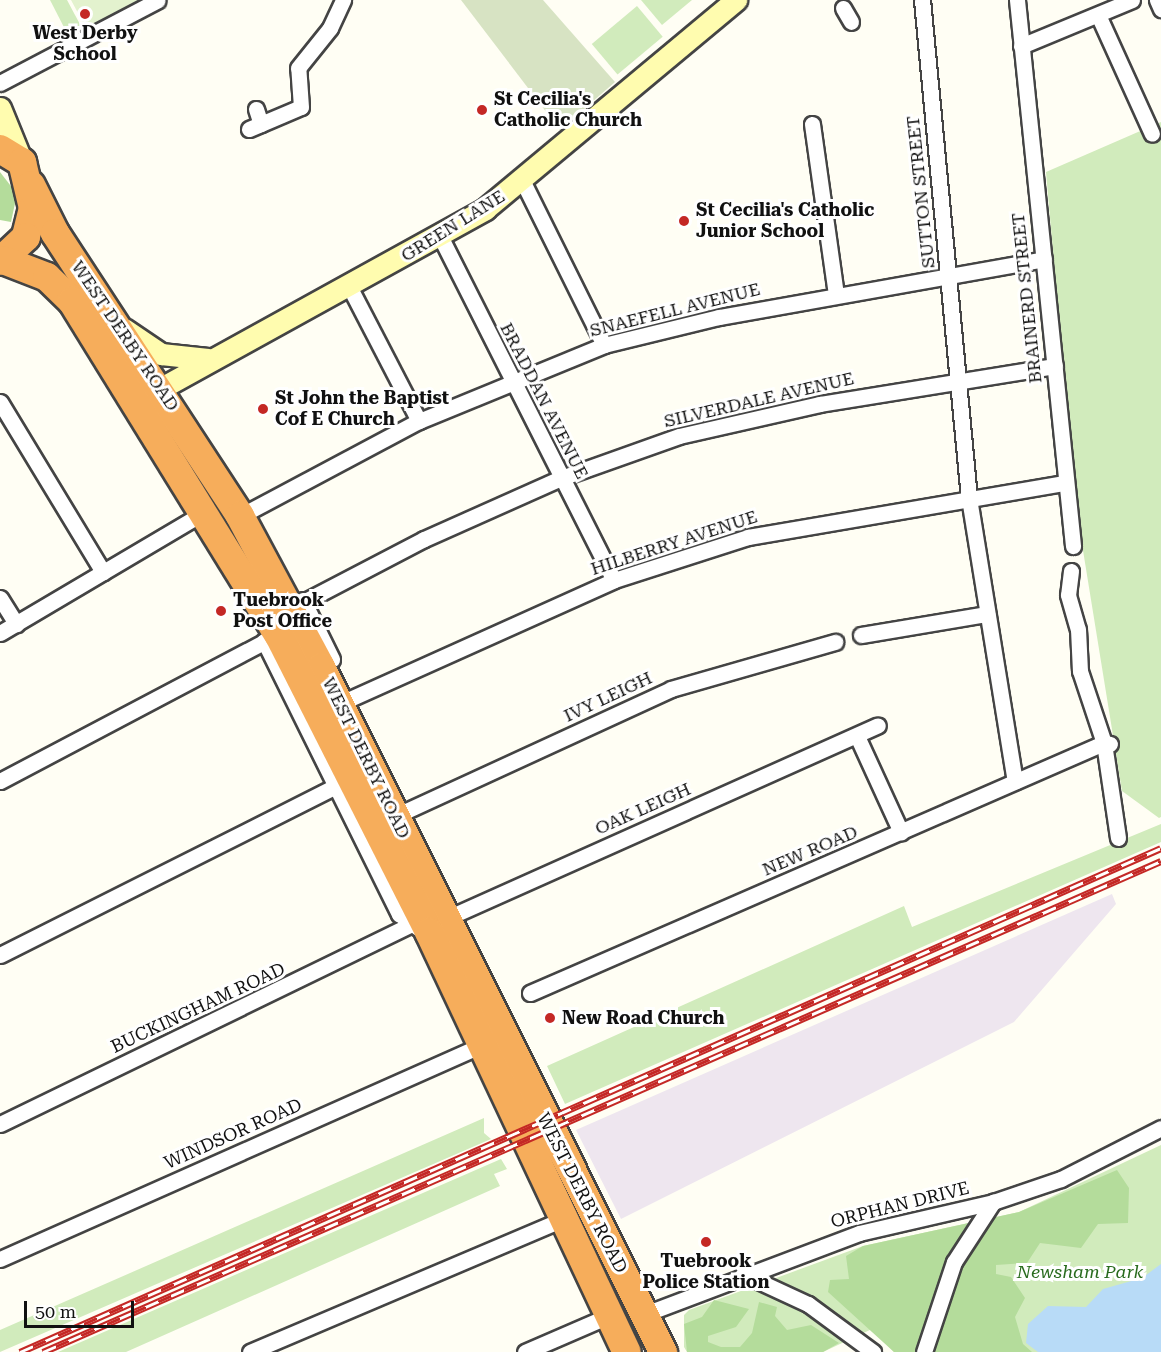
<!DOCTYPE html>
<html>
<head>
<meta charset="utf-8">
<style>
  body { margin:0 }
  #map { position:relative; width:1161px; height:1352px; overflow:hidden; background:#fffef4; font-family:"Roboto Serif",serif }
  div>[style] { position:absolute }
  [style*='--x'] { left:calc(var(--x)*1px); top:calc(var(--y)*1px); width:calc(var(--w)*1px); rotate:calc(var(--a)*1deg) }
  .industrial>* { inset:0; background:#eee6ef }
  .green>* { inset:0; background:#d1ebbc; transform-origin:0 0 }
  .forest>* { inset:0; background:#b4dc9b }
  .cemetery>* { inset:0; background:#d7e3c3 }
  .pitch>* { inset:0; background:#e3f2ce }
  .water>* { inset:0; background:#b8dbf7 }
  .roads { filter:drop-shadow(2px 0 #444) drop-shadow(-2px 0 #444) drop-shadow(0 2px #444) drop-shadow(0 -2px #444) }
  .street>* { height:15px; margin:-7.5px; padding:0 7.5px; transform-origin:7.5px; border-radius:7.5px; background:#fff }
  .secondary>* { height:21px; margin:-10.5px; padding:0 10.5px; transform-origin:10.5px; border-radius:10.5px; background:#fffcaf }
  .highway>* { height:28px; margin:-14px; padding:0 14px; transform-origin:14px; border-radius:14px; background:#f6ad5b }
  .rail>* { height:7px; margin-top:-3.5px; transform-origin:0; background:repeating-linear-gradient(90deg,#fff 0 14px,#c42825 0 28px); box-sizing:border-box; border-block:2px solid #c42825 }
  .dots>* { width:16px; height:16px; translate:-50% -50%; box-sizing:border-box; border:3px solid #fff; border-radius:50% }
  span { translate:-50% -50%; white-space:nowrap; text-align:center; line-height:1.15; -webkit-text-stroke:6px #fff; paint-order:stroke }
  .poi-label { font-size:18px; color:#111; font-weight:700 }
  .left { translate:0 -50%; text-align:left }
  .street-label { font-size:18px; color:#111 }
  .park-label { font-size:18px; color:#296b1e; font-style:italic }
  .scale { position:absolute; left:24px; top:1301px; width:110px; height:27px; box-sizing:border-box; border:3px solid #111; border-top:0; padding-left:8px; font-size:18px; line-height:21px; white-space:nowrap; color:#111; -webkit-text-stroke:4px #fff; paint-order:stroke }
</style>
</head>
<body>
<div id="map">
  <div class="industrial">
    <div style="clip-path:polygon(1112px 894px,1116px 904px,1014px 1022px,621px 1219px,576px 1130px)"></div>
  </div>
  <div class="green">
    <div style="clip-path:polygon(50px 0,67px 0,83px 30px,69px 37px)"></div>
    <div style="clip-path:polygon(641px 0,692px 0,662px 25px)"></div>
    <div style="left:637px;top:6px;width:40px;height:59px;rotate:50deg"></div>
    <div style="clip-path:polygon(1161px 122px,1161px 817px,1159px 818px,1122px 791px,1075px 501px,1046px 172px)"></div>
    <div style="clip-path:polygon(1161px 824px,1161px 842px,565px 1104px,547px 1066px,904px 906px,912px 927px)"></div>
    <div style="clip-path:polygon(484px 1118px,484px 1133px,491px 1139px,0 1352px,0 1330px)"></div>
    <div style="clip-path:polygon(1161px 1145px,1161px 1352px,894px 1352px,872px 1329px,823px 1352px,687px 1352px,684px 1347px,684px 1315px,689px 1310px,863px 1246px,1019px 1212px)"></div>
    <div style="clip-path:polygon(501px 1159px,507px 1169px,494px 1174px,500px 1186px,126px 1352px,58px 1352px)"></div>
  </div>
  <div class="forest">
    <div style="clip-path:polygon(0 172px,17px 194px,11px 222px,0 220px)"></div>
    <div style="clip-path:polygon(1117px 1170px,1129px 1188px,1128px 1223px,1098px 1224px,1081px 1248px,1040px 1243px,1027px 1263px,996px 1265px,996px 1274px,1011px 1277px,1025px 1298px,1015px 1317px,1023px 1344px,1032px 1352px,894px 1352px,828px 1292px,830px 1280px,849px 1279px,846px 1256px,863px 1246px,1019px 1212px)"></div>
    <div style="clip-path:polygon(714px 1300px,749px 1309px,736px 1327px,708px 1336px,708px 1342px,721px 1347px,740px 1347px,752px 1333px,759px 1302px,777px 1307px,775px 1316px,787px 1330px,811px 1325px,839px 1343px,823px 1352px,687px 1352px,684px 1324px,702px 1317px)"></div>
  </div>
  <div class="cemetery">
    <div style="clip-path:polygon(461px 0,543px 0,615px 82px,560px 130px)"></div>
  </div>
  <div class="pitch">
    <div style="clip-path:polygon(71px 0,139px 0,86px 28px)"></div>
  </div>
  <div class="water">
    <div style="clip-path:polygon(1161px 1264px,1161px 1352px,1038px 1352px,1026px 1343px,1028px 1324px,1048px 1306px,1086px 1307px,1103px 1289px,1142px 1278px)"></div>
  </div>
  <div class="roads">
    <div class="street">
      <div style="--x:922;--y:0;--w:500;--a:84.61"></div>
      <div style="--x:969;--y:498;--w:287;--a:80.8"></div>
      <div style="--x:1017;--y:0;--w:549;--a:84.14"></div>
      <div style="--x:1157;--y:0;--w:10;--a:66"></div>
      <div style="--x:843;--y:8;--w:16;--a:60"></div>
      <div style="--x:1099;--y:17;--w:128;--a:65.6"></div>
      <div style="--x:1021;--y:46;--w:120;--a:-22.5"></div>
      <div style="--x:0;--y:83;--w:178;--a:-27.7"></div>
      <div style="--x:256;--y:109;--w:16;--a:72"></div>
      <div style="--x:812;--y:124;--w:173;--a:82"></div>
      <div style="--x:249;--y:129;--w:56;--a:-22.9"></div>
      <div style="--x:301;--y:107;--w:39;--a:-94"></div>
      <div style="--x:298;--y:68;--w:51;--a:-51.3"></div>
      <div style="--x:330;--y:28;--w:31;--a:-65"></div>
      <div style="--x:523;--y:182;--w:182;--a:63.6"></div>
      <div style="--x:441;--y:238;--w:383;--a:63.2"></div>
      <div style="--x:349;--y:286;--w:152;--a:62.6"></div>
      <div style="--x:0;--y:402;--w:199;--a:58.8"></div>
      <div style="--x:240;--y:516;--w:203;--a:-28"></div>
      <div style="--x:419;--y:421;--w:200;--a:-22.3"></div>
      <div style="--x:604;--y:345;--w:118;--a:-13.7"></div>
      <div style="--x:719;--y:317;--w:330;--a:-10.1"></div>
      <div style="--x:1071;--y:571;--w:24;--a:97"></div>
      <div style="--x:1068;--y:595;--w:35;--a:74"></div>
      <div style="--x:1078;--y:629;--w:42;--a:87.3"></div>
      <div style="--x:1080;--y:671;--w:76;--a:71.6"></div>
      <div style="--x:1104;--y:743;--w:6;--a:9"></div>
      <div style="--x:0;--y:598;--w:31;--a:58"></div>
      <div style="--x:303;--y:600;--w:66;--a:63.8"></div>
      <div style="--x:290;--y:609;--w:151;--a:-27.6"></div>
      <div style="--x:424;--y:539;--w:150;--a:-24"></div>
      <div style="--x:561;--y:478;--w:125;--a:-19.6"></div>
      <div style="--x:679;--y:436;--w:145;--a:-12.8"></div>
      <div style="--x:820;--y:404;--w:238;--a:-9.2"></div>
      <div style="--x:0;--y:633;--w:238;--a:-30.6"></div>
      <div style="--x:861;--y:635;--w:128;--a:-9.5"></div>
      <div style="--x:264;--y:641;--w:305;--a:63.7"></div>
      <div style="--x:399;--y:914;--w:24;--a:36"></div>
      <div style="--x:352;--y:698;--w:287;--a:-24.2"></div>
      <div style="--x:614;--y:580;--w:141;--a:-17.8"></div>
      <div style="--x:748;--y:537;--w:321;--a:-9.7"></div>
      <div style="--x:857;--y:736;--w:106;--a:65.4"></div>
      <div style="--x:0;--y:781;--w:309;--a:-27.8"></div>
      <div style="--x:406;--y:811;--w:292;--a:-24.7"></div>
      <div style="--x:671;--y:689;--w:171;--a:-16"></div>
      <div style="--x:445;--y:919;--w:474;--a:-24.1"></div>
      <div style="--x:0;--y:955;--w:376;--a:-26.7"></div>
      <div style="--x:530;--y:993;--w:626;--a:-23.54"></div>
      <div style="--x:1104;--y:743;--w:96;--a:81.6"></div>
      <div style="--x:0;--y:1124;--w:456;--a:-25.9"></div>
      <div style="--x:0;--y:1259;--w:527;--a:-23.94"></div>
      <div style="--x:743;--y:1274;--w:72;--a:24.8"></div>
      <div style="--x:808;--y:1304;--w:81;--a:36.4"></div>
      <div style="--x:645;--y:1314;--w:229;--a:-20.7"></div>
      <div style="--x:859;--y:1233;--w:138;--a:-13"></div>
      <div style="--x:993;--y:1202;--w:72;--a:-18.7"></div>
      <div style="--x:1061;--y:1179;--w:112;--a:-27"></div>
      <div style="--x:250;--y:1352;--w:338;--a:-23"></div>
      <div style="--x:525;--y:1352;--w:90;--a:-23.4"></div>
      <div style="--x:924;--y:1352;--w:95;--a:-71.6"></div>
      <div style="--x:954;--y:1262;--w:72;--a:-57"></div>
    </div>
    <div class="secondary">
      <div style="--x:0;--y:108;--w:58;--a:67.8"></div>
      <div style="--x:124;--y:329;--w:45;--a:34"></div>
      <div style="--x:161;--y:354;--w:47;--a:6.1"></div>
      <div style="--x:145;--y:397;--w:389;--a:-28.9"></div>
      <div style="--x:485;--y:209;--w:327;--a:-39.8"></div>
    </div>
    <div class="highway">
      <div style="--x:0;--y:149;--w:26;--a:31"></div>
      <div style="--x:22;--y:162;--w:47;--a:76.6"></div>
      <div style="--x:33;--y:208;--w:30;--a:104"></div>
      <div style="--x:26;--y:237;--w:35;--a:137"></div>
      <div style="--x:31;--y:185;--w:54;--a:63.4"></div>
      <div style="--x:55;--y:233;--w:338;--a:56.8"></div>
      <div style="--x:240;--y:516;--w:171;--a:61.8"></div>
      <div style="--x:321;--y:667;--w:766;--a:63.47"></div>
      <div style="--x:3;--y:260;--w:47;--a:21.1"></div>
      <div style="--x:47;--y:277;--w:35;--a:44"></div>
      <div style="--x:72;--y:301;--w:392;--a:58.3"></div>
      <div style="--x:278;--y:634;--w:334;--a:63.1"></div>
      <div style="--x:429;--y:932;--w:464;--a:64.8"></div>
    </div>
  </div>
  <div class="rail">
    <div style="--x:20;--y:1352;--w:1247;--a:-23.83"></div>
    <div style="--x:43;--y:1352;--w:1221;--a:-23.71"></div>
  </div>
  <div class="dots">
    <div style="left:85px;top:14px;background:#c42825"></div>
    <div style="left:482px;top:110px;background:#c42825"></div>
    <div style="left:684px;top:221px;background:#c42825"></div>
    <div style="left:263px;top:409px;background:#c42825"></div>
    <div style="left:221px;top:611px;background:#c42825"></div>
    <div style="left:550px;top:1018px;background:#c42825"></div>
    <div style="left:706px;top:1242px;background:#c42825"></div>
  </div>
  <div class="poi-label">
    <span style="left:85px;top:44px">West Derby<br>School</span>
    <span class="left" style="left:494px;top:110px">St Cecilia's<br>Catholic Church</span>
    <span class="left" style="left:696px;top:221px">St Cecilia's Catholic<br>Junior School</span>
    <span class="left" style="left:275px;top:409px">St John the Baptist<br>Cof E Church</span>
    <span class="left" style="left:233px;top:611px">Tuebrook<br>Post Office</span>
    <span class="left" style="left:562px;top:1018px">New Road Church</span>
    <span style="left:706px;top:1272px">Tuebrook<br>Police Station</span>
  </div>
  <div class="street-label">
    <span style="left:921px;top:192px;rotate:-96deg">SUTTON STREET</span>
    <span style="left:453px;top:226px;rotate:-32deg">GREEN LANE</span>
    <span style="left:1027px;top:298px;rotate:-96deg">BRAINERD STREET</span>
    <span style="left:675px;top:310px;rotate:-14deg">SNAEFELL AVENUE</span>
    <span style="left:125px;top:336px;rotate:56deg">WEST DERBY ROAD</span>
    <span style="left:759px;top:400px;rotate:-13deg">SILVERDALE AVENUE</span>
    <span style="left:544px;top:401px;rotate:63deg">BRADDAN AVENUE</span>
    <span style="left:674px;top:543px;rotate:-18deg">HILBERRY AVENUE</span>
    <span style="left:608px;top:697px;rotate:-25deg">IVY LEIGH</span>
    <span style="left:366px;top:758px;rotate:64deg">WEST DERBY ROAD</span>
    <span style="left:643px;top:809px;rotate:-24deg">OAK LEIGH</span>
    <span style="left:810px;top:851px;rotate:-23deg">NEW ROAD</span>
    <span style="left:198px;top:1008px;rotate:-25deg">BUCKINGHAM ROAD</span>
    <span style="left:233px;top:1134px;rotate:-24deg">WINDSOR ROAD</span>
    <span style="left:582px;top:1193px;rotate:63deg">WEST DERBY ROAD</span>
    <span style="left:900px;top:1205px;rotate:-14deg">ORPHAN DRIVE</span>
  </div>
  <div class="park-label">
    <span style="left:1080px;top:1272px">Newsham Park</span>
  </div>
  <div class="scale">50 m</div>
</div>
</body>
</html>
